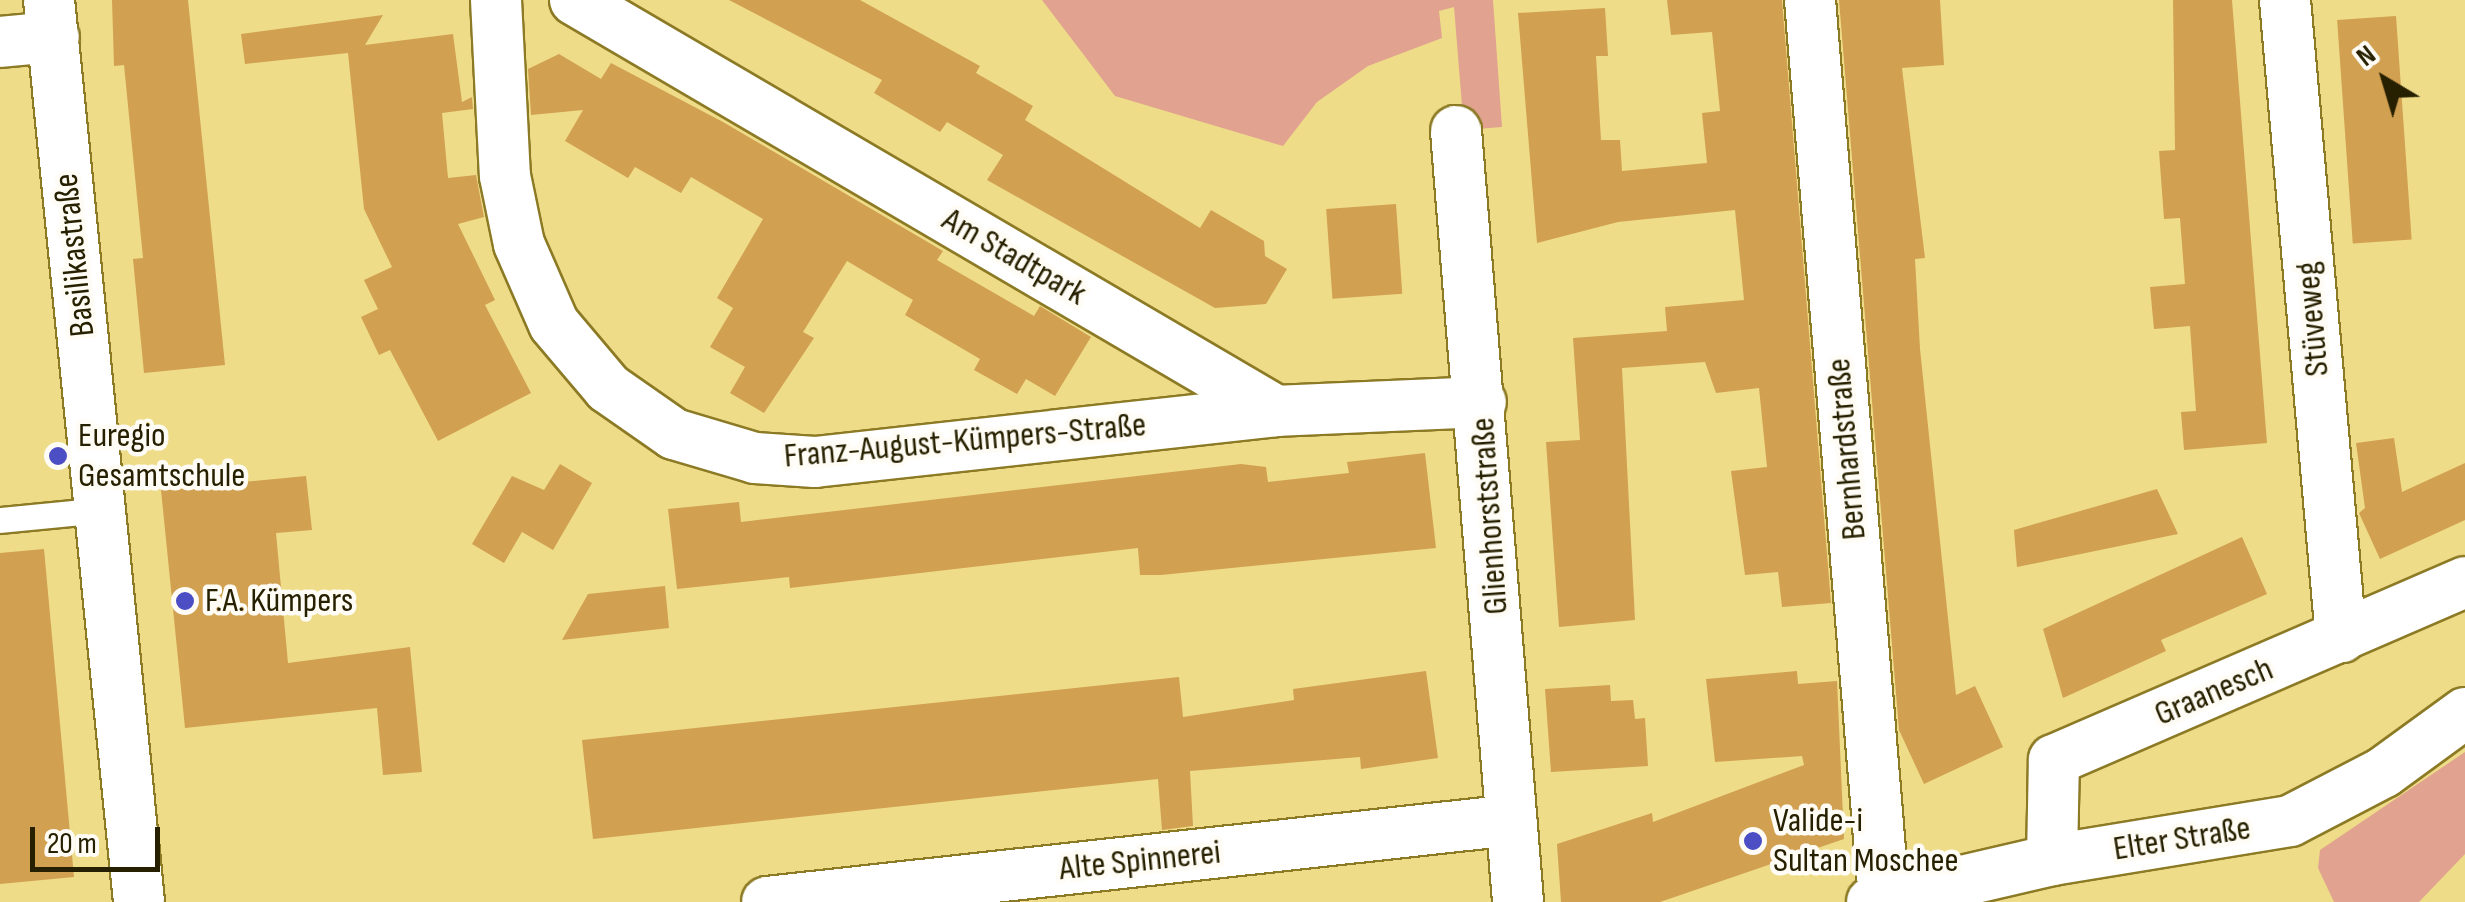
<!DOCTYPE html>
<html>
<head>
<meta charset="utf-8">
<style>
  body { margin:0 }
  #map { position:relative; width:2465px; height:902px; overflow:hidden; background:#eedc89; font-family:"Sofia Sans Condensed",sans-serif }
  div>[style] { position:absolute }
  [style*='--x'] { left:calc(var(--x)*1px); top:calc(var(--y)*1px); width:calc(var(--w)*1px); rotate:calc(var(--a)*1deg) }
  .green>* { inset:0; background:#e1a28f }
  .building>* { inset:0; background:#d1a051; transform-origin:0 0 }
  .roads { filter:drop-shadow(2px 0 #8c7a25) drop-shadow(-2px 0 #8c7a25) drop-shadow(0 2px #8c7a25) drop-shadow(0 -2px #8c7a25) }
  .lane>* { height:25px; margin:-12.5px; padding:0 12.5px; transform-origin:12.5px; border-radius:12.5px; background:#fff }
  .street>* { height:50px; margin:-25px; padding:0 25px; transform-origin:25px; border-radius:25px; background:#fff }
  .dots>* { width:28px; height:28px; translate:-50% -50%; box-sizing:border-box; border:5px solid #fefcf4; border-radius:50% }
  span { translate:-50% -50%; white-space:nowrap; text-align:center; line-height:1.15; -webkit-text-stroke:9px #fefcf4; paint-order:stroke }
  .street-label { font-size:35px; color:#272000 }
  .poi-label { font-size:35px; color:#272000 }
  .left { translate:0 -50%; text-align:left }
  .north { position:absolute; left:2335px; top:30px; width:100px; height:100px; -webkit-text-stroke:8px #fefcf4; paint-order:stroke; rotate:322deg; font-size:28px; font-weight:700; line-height:40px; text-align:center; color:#272000 }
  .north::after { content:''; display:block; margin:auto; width:35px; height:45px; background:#272000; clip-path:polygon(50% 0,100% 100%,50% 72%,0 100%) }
  .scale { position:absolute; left:30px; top:827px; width:130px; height:45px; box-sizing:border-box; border:5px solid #272000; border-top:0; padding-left:12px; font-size:30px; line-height:35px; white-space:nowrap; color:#272000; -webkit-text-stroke:8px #fefcf4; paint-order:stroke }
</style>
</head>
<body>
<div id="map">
  <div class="green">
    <div style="clip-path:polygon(1042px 0,1493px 0,1502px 127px,1464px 130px,1454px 7px,1439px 11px,1442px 38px,1368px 66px,1317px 102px,1283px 146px,1115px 96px)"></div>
    <div style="clip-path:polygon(2465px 752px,2465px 854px,2419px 902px,2334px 902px,2318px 868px,2320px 850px)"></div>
  </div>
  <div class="building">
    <div style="clip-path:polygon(112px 0,188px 0,225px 365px,144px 373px,133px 259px,143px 258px,124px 65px,114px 66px)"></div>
    <div style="clip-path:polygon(729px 0,860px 0,980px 66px,976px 73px,1033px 106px,1025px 120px,1200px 228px,1211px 210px,1264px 241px,1265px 256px,1287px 269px,1266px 304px,1215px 308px,987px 180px,1003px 155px,947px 122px,940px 132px,874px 93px,882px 80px)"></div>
    <div style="clip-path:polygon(1667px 0,1782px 0,1831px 603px,1782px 607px,1778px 572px,1745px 575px,1731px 471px,1767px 467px,1759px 388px,1716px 393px,1705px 362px,1622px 368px,1635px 620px,1559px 627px,1546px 442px,1580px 440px,1573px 338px,1667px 331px,1665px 307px,1744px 300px,1735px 210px,1618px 222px,1537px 243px,1518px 13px,1605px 8px,1608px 56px,1596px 56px,1601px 140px,1620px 140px,1622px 171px,1707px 163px,1702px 113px,1720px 111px,1712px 32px,1671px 35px)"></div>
    <div style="clip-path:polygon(1839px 0,1940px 0,1944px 65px,1902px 68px,1925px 258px,1915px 259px,1920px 349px,1956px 695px,1975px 686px,2003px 747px,1924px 784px,1899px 730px)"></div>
    <div style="clip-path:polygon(2173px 0,2232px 0,2267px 443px,2184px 450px,2181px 412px,2196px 411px,2190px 326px,2154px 329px,2150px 287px,2185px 284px,2180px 218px,2164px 219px,2159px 151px,2175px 150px)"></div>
    <div style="clip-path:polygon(383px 15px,365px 45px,453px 34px,462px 102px,472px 97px,473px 109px,442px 113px,448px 178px,476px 175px,484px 217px,458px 224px,495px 300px,485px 305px,531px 393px,438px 441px,390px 350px,379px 355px,361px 317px,378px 309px,364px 280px,392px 267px,364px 209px,348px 53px,245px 64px,241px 34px)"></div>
    <div style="left:2396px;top:16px;width:224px;height:59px;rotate:86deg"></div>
    <div style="clip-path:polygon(559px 54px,601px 79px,611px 63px,723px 122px,943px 251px,937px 260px,1034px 316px,1040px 306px,1091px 337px,1055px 396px,1026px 379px,1017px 394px,974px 370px,980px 359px,905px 315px,913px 300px,847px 261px,803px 332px,814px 338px,764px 413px,730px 393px,745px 367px,710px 347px,733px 308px,717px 298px,763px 219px,691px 177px,681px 193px,635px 167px,628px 178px,565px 141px,583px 110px,531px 115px,528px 69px)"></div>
    <div style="left:1396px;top:204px;width:90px;height:70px;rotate:86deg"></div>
    <div style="clip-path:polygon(2394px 438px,2402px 492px,2465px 463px,2465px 520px,2380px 559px,2359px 513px,2365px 508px,2356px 443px)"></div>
    <div style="clip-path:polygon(1425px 453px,1436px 548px,1161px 575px,1140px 575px,1138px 548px,790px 588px,789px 577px,677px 589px,668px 509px,739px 502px,741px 522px,1241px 464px,1266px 467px,1268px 482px,1349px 473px,1347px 462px)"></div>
    <div style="clip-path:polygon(560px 464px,592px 483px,553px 550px,522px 532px,504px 563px,472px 544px,512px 476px,544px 490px)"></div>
    <div style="clip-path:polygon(306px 476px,312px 530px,276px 533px,288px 663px,410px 647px,422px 772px,383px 775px,377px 708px,185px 728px,161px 490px)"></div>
    <div style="clip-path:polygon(2157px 489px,2178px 534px,2017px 567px,2014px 530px)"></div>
    <div style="clip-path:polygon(2242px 537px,2267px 594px,2161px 640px,2166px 651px,2063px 698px,2043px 629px)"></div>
    <div style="clip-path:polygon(44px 549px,74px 877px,0 884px,0 553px)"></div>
    <div style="clip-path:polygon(665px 586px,669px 628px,562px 640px,588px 594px)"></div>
    <div style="clip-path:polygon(1426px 671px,1438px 758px,1361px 769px,1360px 757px,1190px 771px,1193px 826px,1162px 830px,1158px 779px,593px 839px,582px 740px,1179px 677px,1183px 717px,1294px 700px,1293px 689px)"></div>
    <div style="clip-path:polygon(1797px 671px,1798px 684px,1837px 681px,1844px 839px,1660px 902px,1561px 902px,1557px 844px,1652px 813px,1653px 822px,1804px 765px,1802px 756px,1715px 762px,1706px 679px)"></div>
    <div style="clip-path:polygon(1610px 685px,1611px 701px,1633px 700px,1635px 719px,1645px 718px,1648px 766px,1551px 772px,1545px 689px)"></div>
  </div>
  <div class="roads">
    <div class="lane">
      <div style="--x:0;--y:520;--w:102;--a:-5.6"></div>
    </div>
    <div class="street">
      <div style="--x:49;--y:0;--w:906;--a:84.3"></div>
      <div style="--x:496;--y:0;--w:176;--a:87.1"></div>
      <div style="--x:505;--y:176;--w:69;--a:78.4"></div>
      <div style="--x:519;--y:244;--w:87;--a:66.4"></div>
      <div style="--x:554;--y:324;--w:84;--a:49.8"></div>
      <div style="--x:608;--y:388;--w:80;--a:34.9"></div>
      <div style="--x:674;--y:434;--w:84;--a:16.5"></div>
      <div style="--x:755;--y:458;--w:60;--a:3.8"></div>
      <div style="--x:815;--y:462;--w:464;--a:-6.3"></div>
      <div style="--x:575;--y:0;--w:813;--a:30.38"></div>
      <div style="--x:1276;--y:411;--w:205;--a:-2.5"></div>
      <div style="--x:1810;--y:0;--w:901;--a:85.29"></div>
      <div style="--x:2285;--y:0;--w:640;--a:84.98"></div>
      <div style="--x:0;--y:42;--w:54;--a:-5.3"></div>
      <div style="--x:1456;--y:131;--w:773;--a:85.4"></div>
      <div style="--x:2052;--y:860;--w:100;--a:-88.9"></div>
      <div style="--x:2054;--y:760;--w:448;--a:-23.4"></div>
      <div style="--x:767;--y:902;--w:749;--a:-6.28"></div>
      <div style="--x:1872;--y:902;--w:185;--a:-13.1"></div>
      <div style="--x:2052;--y:860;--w:241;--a:-9.3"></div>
      <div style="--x:2290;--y:821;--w:106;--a:-27.5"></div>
      <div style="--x:2384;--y:772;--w:100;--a:-36.1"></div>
    </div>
  </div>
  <div class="dots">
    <div style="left:58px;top:456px;background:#4c4ec4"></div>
    <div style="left:185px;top:601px;background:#4c4ec4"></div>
    <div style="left:1753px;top:841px;background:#4c4ec4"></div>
  </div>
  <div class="street-label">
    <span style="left:75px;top:255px;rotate:-96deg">Basilikastraße</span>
    <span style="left:1014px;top:257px;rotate:30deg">Am Stadtpark</span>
    <span style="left:2313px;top:319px;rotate:-95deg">Stüveweg</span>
    <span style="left:965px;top:441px;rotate:-5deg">Franz-August-Kümpers-Straße</span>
    <span style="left:1847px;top:449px;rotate:-95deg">Bernhardstraße</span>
    <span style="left:1490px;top:516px;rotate:-94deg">Glienhorststraße</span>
    <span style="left:2214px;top:692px;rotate:-23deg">Graanesch</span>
    <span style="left:2182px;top:839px;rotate:-9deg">Elter Straße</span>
    <span style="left:1140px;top:861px;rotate:-6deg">Alte Spinnerei</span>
  </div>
  <div class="poi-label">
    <span class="left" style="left:78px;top:456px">Euregio<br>Gesamtschule</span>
    <span class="left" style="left:205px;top:601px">F.A. Kümpers</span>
    <span class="left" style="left:1773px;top:841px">Valide-i<br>Sultan Moschee</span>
  </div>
  <div class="north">N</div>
  <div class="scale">20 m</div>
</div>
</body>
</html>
